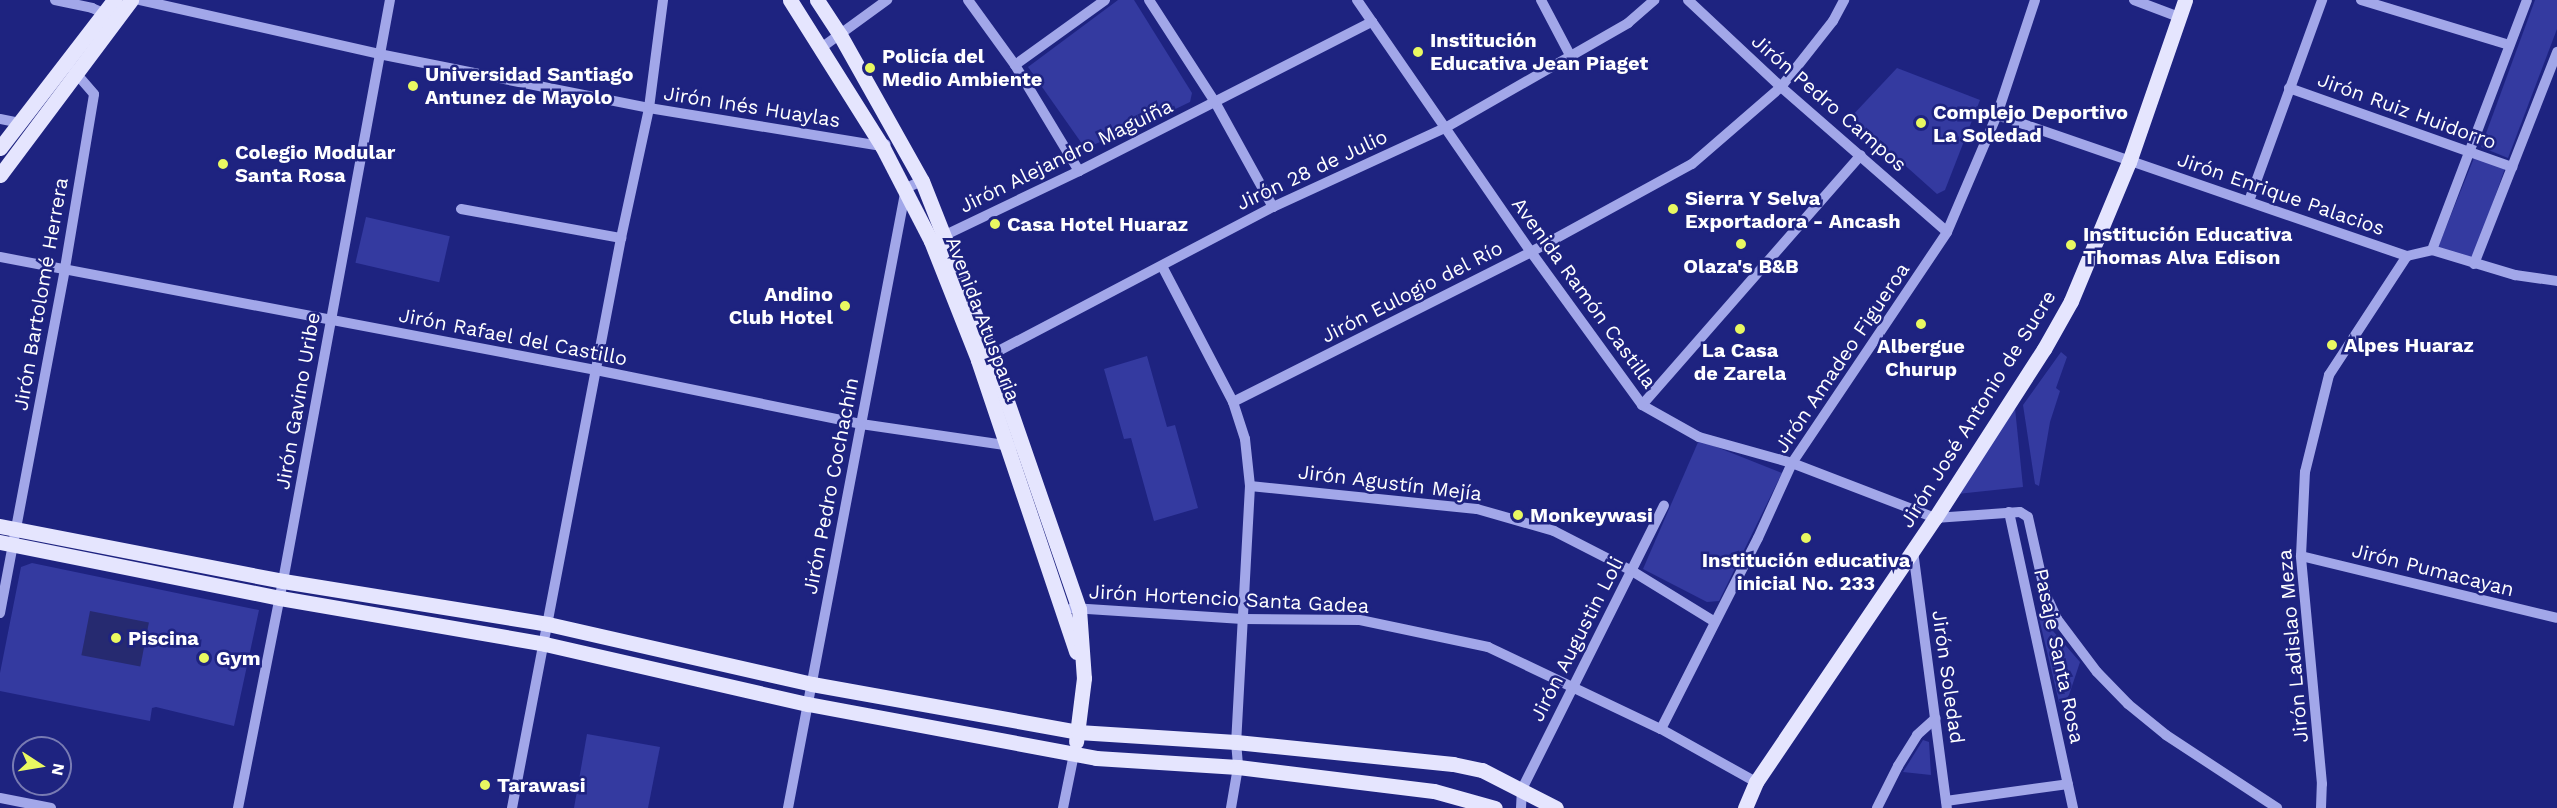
<!DOCTYPE html>
<html>
<head>
<meta charset="utf-8">
<style>
  body { margin:0 }
  #map { position:relative; width:2557px; height:808px; overflow:hidden; background:#1e2380; font-family:"Work Sans",sans-serif }
  div>[style] { position:absolute }
  [style*='--x'] { left:calc(var(--x)*1px); top:calc(var(--y)*1px); width:calc(var(--w)*1px); rotate:calc(var(--a)*1deg) }
  .green>* { inset:0; background:#343aa0; transform-origin:0 0 }
  .water>* { inset:0; background:#262a70; transform-origin:0 0 }
  .minor>* { height:10px; margin:-5px; padding:0 5px; transform-origin:5px; border-radius:5px; background:#a2a7e9 }
  .major>* { height:15px; margin:-7.5px; padding:0 7.5px; transform-origin:7.5px; border-radius:7.5px; background:#e5e5fe }
  .dots>* { width:16px; height:16px; translate:-50% -50%; box-sizing:border-box; border:3px solid #1e2380; border-radius:50% }
  span { translate:-50% -50%; white-space:nowrap; text-align:center; line-height:1.15; -webkit-text-stroke:5px #1e2380; paint-order:stroke }
  .poi-label { font-size:20px; color:#fff; font-weight:700 }
  .left { translate:0 -50%; text-align:left }
  .right { translate:-100% -50%; text-align:right }
  .street-label { font-size:20px; color:#fff }
  .north { position:absolute; left:12px; top:736px; width:60px; height:60px; box-sizing:border-box; background:#1e2380; border:2px solid #787bb3; border-radius:50%; rotate:102deg; font-size:16px; font-weight:700; line-height:24px; text-align:center; color:#fff }
  .north::after { content:''; display:block; margin:auto; width:21px; height:27px; background:#e9f861; clip-path:polygon(50% 0,100% 100%,50% 72%,0 100%) }
</style>
</head>
<body>
<div id="map">
  <div class="green">
    <div style="clip-path:polygon(1118px 0,1134px 0,1192px 93px,1190px 102px,1138px 127px,1085px 148px,1028px 67px)"></div>
    <div style="clip-path:polygon(2535px 0,2557px 0,2557px 29px,2508px 158px,2481px 147px)"></div>
    <div style="clip-path:polygon(1897px 68px,1980px 100px,1945px 190px,1937px 194px,1851px 117px)"></div>
    <div style="clip-path:polygon(2474px 158px,2505px 168px,2473px 260px,2438px 247px)"></div>
    <div style="left:366px;top:217px;width:86px;height:47px;rotate:13deg"></div>
    <div style="clip-path:polygon(2061px 352px,2067px 357px,2056px 388px,2060px 391px,2050px 422px,2039px 486px,2035px 484px,2023px 405px)"></div>
    <div style="clip-path:polygon(1147px 356px,1167px 427px,1175px 425px,1198px 508px,1154px 521px,1131px 438px,1124px 439px,1104px 369px)"></div>
    <div style="clip-path:polygon(2015px 408px,2023px 487px,1957px 494px)"></div>
    <div style="clip-path:polygon(1699px 440px,1782px 473px,1719px 601px,1707px 602px,1643px 569px)"></div>
    <div style="clip-path:polygon(32px 563px,259px 610px,234px 726px,156px 707px,152px 708px,150px 721px,0 691px,0 673px,21px 567px)"></div>
    <div style="clip-path:polygon(2042px 612px,2047px 613px,2053px 631px,2080px 662px,2069px 695px,2063px 703px,2059px 702px,2039px 618px)"></div>
    <div style="clip-path:polygon(587px 734px,660px 747px,648px 808px,574px 808px)"></div>
    <div style="clip-path:polygon(1923px 740px,1929px 742px,1931px 775px,1903px 772px)"></div>
  </div>
  <div class="water">
    <div style="left:90px;top:611px;width:60px;height:45px;rotate:11deg"></div>
  </div>
  <div class="minor">
    <div style="--x:55;--y:0;--w:38;--a:12"></div>
    <div style="--x:92;--y:8;--w:12;--a:24"></div>
    <div style="--x:103;--y:13;--w:7;--a:56"></div>
    <div style="--x:140;--y:0;--w:245;--a:12.7"></div>
    <div style="--x:379;--y:54;--w:275;--a:11.3"></div>
    <div style="--x:649;--y:108;--w:236;--a:9.3"></div>
    <div style="--x:882;--y:146;--w:4;--a:-27"></div>
    <div style="--x:968;--y:0;--w:80;--a:54.1"></div>
    <div style="--x:1015;--y:65;--w:124;--a:58.9"></div>
    <div style="--x:1149;--y:0;--w:121;--a:57.1"></div>
    <div style="--x:1215;--y:102;--w:120;--a:61.1"></div>
    <div style="--x:1357;--y:0;--w:306;--a:55.4"></div>
    <div style="--x:1531;--y:252;--w:189;--a:54"></div>
    <div style="--x:1642;--y:405;--w:65;--a:29.3"></div>
    <div style="--x:1699;--y:437;--w:97;--a:15.6"></div>
    <div style="--x:1792;--y:463;--w:153;--a:21"></div>
    <div style="--x:1935;--y:518;--w:85;--a:-4"></div>
    <div style="--x:2020;--y:512;--w:9;--a:32"></div>
    <div style="--x:2028;--y:517;--w:78;--a:77.4"></div>
    <div style="--x:2045;--y:593;--w:29;--a:65"></div>
    <div style="--x:2057;--y:619;--w:66;--a:53"></div>
    <div style="--x:2097;--y:672;--w:45;--a:45.9"></div>
    <div style="--x:2128;--y:704;--w:49;--a:39.2"></div>
    <div style="--x:2166;--y:735;--w:133;--a:33.3"></div>
    <div style="--x:1541;--y:0;--w:64;--a:62.2"></div>
    <div style="--x:1688;--y:0;--w:127;--a:43.1"></div>
    <div style="--x:1781;--y:87;--w:220;--a:41.1"></div>
    <div style="--x:2134;--y:0;--w:48;--a:20.7"></div>
    <div style="--x:2361;--y:0;--w:155;--a:16.9"></div>
    <div style="--x:821;--y:48;--w:82;--a:-36"></div>
    <div style="--x:1015;--y:65;--w:111;--a:-35.8"></div>
    <div style="--x:2289;--y:88;--w:237;--a:19.5"></div>
    <div style="--x:1997;--y:115;--w:434;--a:19"></div>
    <div style="--x:2407;--y:256;--w:26;--a:-13"></div>
    <div style="--x:2432;--y:250;--w:87;--a:16.8"></div>
    <div style="--x:2515;--y:275;--w:42;--a:8.1"></div>
    <div style="--x:0;--y:119;--w:20;--a:11"></div>
    <div style="--x:2249;--y:201;--w:214;--a:-70"></div>
    <div style="--x:461;--y:209;--w:163;--a:10.3"></div>
    <div style="--x:937;--y:239;--w:157;--a:-25.6"></div>
    <div style="--x:1079;--y:171;--w:329;--a:-27"></div>
    <div style="--x:2432;--y:250;--w:267;--a:-69.2"></div>
    <div style="--x:0;--y:257;--w:607;--a:10.74"></div>
    <div style="--x:596;--y:370;--w:270;--a:11.5"></div>
    <div style="--x:861;--y:424;--w:152;--a:8.3"></div>
    <div style="--x:2474;--y:264;--w:228;--a:-68.6"></div>
    <div style="--x:1162;--y:266;--w:153;--a:62.4"></div>
    <div style="--x:1233;--y:402;--w:39;--a:72"></div>
    <div style="--x:1245;--y:439;--w:47;--a:83.9"></div>
    <div style="--x:1250;--y:486;--w:256;--a:93.1"></div>
    <div style="--x:1236;--y:742;--w:25;--a:85"></div>
    <div style="--x:1238;--y:767;--w:42;--a:99.7"></div>
    <div style="--x:987;--y:357;--w:323;--a:-27.7"></div>
    <div style="--x:1273;--y:207;--w:189;--a:-24.7"></div>
    <div style="--x:1445;--y:128;--w:211;--a:-29.8"></div>
    <div style="--x:1628;--y:23;--w:35;--a:-41"></div>
    <div style="--x:1233;--y:402;--w:334;--a:-26.7"></div>
    <div style="--x:1531;--y:252;--w:183;--a:-28.7"></div>
    <div style="--x:1692;--y:164;--w:118;--a:-40.9"></div>
    <div style="--x:1781;--y:87;--w:84;--a:-51.8"></div>
    <div style="--x:1833;--y:21;--w:24;--a:-62"></div>
    <div style="--x:1642;--y:405;--w:332;--a:-48.8"></div>
    <div style="--x:1250;--y:486;--w:228;--a:5.8"></div>
    <div style="--x:1477;--y:509;--w:80;--a:15.9"></div>
    <div style="--x:1554;--y:531;--w:88;--a:27.1"></div>
    <div style="--x:1632;--y:571;--w:97;--a:31.6"></div>
    <div style="--x:2009;--y:512;--w:303;--a:77.8"></div>
    <div style="--x:1913;--y:551;--w:259;--a:82.5"></div>
    <div style="--x:2301;--y:556;--w:263;--a:13.6"></div>
    <div style="--x:1072;--y:608;--w:171;--a:3.7"></div>
    <div style="--x:1243;--y:619;--w:117;--a:0.5"></div>
    <div style="--x:1360;--y:620;--w:131;--a:11.9"></div>
    <div style="--x:1488;--y:647;--w:191;--a:25.4"></div>
    <div style="--x:1661;--y:729;--w:109;--a:29.2"></div>
    <div style="--x:0;--y:613;--w:351;--a:-79.3"></div>
    <div style="--x:65;--y:268;--w:176;--a:-80.5"></div>
    <div style="--x:94;--y:94;--w:33;--a:-131"></div>
    <div style="--x:1661;--y:729;--w:214;--a:-63.1"></div>
    <div style="--x:1758;--y:538;--w:82;--a:-65.6"></div>
    <div style="--x:1792;--y:463;--w:278;--a:-56.1"></div>
    <div style="--x:1947;--y:232;--w:127;--a:-66.9"></div>
    <div style="--x:1997;--y:115;--w:121;--a:-71.7"></div>
    <div style="--x:0;--y:798;--w:52;--a:11.1"></div>
    <div style="--x:1946;--y:801;--w:123;--a:-7.9"></div>
    <div style="--x:238;--y:808;--w:231;--a:-78.8"></div>
    <div style="--x:283;--y:581;--w:591;--a:-79.57"></div>
    <div style="--x:512;--y:808;--w:580;--a:-79.17"></div>
    <div style="--x:621;--y:238;--w:133;--a:-77.8"></div>
    <div style="--x:649;--y:108;--w:109;--a:-82.6"></div>
    <div style="--x:788;--y:808;--w:631;--a:-79.22"></div>
    <div style="--x:906;--y:188;--w:17;--a:-24"></div>
    <div style="--x:1063;--y:808;--w:55;--a:-78.5"></div>
    <div style="--x:1521;--y:808;--w:19;--a:-87"></div>
    <div style="--x:1522;--y:789;--w:317;--a:-63.4"></div>
    <div style="--x:1877;--y:808;--w:47;--a:-63.4"></div>
    <div style="--x:1898;--y:766;--w:36;--a:-58"></div>
    <div style="--x:1917;--y:735;--w:25;--a:-42"></div>
    <div style="--x:2321;--y:808;--w:24;--a:-88"></div>
    <div style="--x:2322;--y:784;--w:229;--a:-95.3"></div>
    <div style="--x:2301;--y:556;--w:84;--a:-87.3"></div>
    <div style="--x:2305;--y:472;--w:100;--a:-76.1"></div>
    <div style="--x:2329;--y:375;--w:142;--a:-56.8"></div>
  </div>
  <div class="major">
    <div style="--x:790;--y:0;--w:173;--a:57.8"></div>
    <div style="--x:882;--y:146;--w:107;--a:62.7"></div>
    <div style="--x:931;--y:241;--w:128;--a:68.4"></div>
    <div style="--x:978;--y:360;--w:308;--a:71.4"></div>
    <div style="--x:817;--y:0;--w:42;--a:56.7"></div>
    <div style="--x:840;--y:35;--w:167;--a:60.7"></div>
    <div style="--x:922;--y:181;--w:187;--a:68.4"></div>
    <div style="--x:991;--y:355;--w:269;--a:70.9"></div>
    <div style="--x:1079;--y:609;--w:69;--a:85.9"></div>
    <div style="--x:1084;--y:678;--w:64;--a:97.1"></div>
    <div style="--x:0;--y:148;--w:187;--a:-52.4"></div>
    <div style="--x:0;--y:175;--w:219;--a:-53.2"></div>
    <div style="--x:0;--y:526;--w:288;--a:11"></div>
    <div style="--x:283;--y:581;--w:268;--a:9.2"></div>
    <div style="--x:548;--y:624;--w:271;--a:12.8"></div>
    <div style="--x:812;--y:684;--w:270;--a:10.2"></div>
    <div style="--x:1078;--y:732;--w:158;--a:3.6"></div>
    <div style="--x:1236;--y:742;--w:218;--a:5.8"></div>
    <div style="--x:1453;--y:764;--w:30;--a:12"></div>
    <div style="--x:1482;--y:770;--w:83;--a:27.2"></div>
    <div style="--x:0;--y:542;--w:286;--a:11.3"></div>
    <div style="--x:280;--y:598;--w:269;--a:9.8"></div>
    <div style="--x:545;--y:644;--w:270;--a:12.9"></div>
    <div style="--x:808;--y:704;--w:293;--a:10.6"></div>
    <div style="--x:1096;--y:758;--w:142;--a:3.6"></div>
    <div style="--x:1238;--y:767;--w:197;--a:7"></div>
    <div style="--x:1434;--y:791;--w:63;--a:15.6"></div>
    <div style="--x:1745;--y:808;--w:28;--a:-67"></div>
    <div style="--x:1756;--y:782;--w:319;--a:-55.9"></div>
    <div style="--x:1935;--y:518;--w:201;--a:-57.2"></div>
    <div style="--x:2044;--y:349;--w:55;--a:-60.6"></div>
    <div style="--x:2071;--y:301;--w:151;--a:-67.4"></div>
    <div style="--x:2129;--y:162;--w:171;--a:-70.9"></div>
  </div>
  <div class="dots">
    <div style="left:1418px;top:52px;background:#e9f861"></div>
    <div style="left:870px;top:68px;background:#e9f861"></div>
    <div style="left:413px;top:86px;background:#e9f861"></div>
    <div style="left:1921px;top:123px;background:#e9f861"></div>
    <div style="left:223px;top:164px;background:#e9f861"></div>
    <div style="left:1673px;top:209px;background:#e9f861"></div>
    <div style="left:995px;top:224px;background:#e9f861"></div>
    <div style="left:1741px;top:244px;background:#e9f861"></div>
    <div style="left:2071px;top:245px;background:#e9f861"></div>
    <div style="left:845px;top:306px;background:#e9f861"></div>
    <div style="left:1921px;top:324px;background:#e9f861"></div>
    <div style="left:1740px;top:329px;background:#e9f861"></div>
    <div style="left:2332px;top:345px;background:#e9f861"></div>
    <div style="left:1518px;top:515px;background:#e9f861"></div>
    <div style="left:1806px;top:538px;background:#e9f861"></div>
    <div style="left:116px;top:638px;background:#e9f861"></div>
    <div style="left:204px;top:658px;background:#e9f861"></div>
    <div style="left:485px;top:785px;background:#e9f861"></div>
  </div>
  <div class="poi-label">
    <span class="left" style="left:1430px;top:52px">Institución<br>Educativa Jean Piaget</span>
    <span class="left" style="left:882px;top:68px">Policía del<br>Medio Ambiente</span>
    <span class="left" style="left:425px;top:86px">Universidad Santiago<br>Antunez de Mayolo</span>
    <span class="left" style="left:1933px;top:124px">Complejo Deportivo<br>La Soledad</span>
    <span class="left" style="left:235px;top:164px">Colegio Modular<br>Santa Rosa</span>
    <span class="left" style="left:1685px;top:210px">Sierra Y Selva<br>Exportadora - Ancash</span>
    <span class="left" style="left:1007px;top:224px">Casa Hotel Huaraz</span>
    <span class="left" style="left:2083px;top:246px">Institución Educativa<br>Thomas Alva Edison</span>
    <span style="left:1741px;top:266px">Olaza's B&amp;B</span>
    <span class="right" style="left:833px;top:306px">Andino<br>Club Hotel</span>
    <span class="left" style="left:2344px;top:345px">Alpes Huaraz</span>
    <span style="left:1921px;top:358px">Albergue<br>Churup</span>
    <span style="left:1740px;top:362px">La Casa<br>de Zarela</span>
    <span class="left" style="left:1530px;top:515px">Monkeywasi</span>
    <span style="left:1806px;top:572px">Institución educativa<br>inicial No. 233</span>
    <span class="left" style="left:128px;top:638px">Piscina</span>
    <span class="left" style="left:216px;top:658px">Gym</span>
    <span class="left" style="left:497px;top:785px">Tarawasi</span>
  </div>
  <div class="street-label">
    <span style="left:1829px;top:103px;rotate:41deg">Jirón Pedro Campos</span>
    <span style="left:752px;top:107px;rotate:9deg">Jirón Inés Huaylas</span>
    <span style="left:2407px;top:111px;rotate:20deg">Jirón Ruiz Huidorro</span>
    <span style="left:1066px;top:156px;rotate:-26deg">Jirón Alejandro Maguiña</span>
    <span style="left:1312px;top:170px;rotate:-25deg">Jirón 28 de Julio</span>
    <span style="left:2281px;top:194px;rotate:19deg">Jirón Enrique Palacios</span>
    <span style="left:1412px;top:292px;rotate:-27deg">Jirón Eulogio del Río</span>
    <span style="left:1584px;top:293px;rotate:54deg">Avenida Ramón Castilla</span>
    <span style="left:41px;top:294px;rotate:-80deg">Jirón Bartolomé Herrera</span>
    <span style="left:983px;top:319px;rotate:69deg">Avenida Atusparia</span>
    <span style="left:513px;top:337px;rotate:11deg">Jirón Rafael del Castillo</span>
    <span style="left:1842px;top:358px;rotate:-56deg">Jirón Amadeo Figueroa</span>
    <span style="left:298px;top:401px;rotate:-80deg">Jirón Gavino Uribe</span>
    <span style="left:1978px;top:409px;rotate:-58deg">Jirón José Antonio de Sucre</span>
    <span style="left:1390px;top:483px;rotate:7deg">Jirón Agustín Mejía</span>
    <span style="left:831px;top:486px;rotate:-79deg">Jirón Pedro Cochachín</span>
    <span style="left:2433px;top:570px;rotate:14deg">Jirón Pumacayan</span>
    <span style="left:1229px;top:599px;rotate:3deg">Jirón Hortencio Santa Gadea</span>
    <span style="left:1577px;top:639px;rotate:-63deg">Jirón Augustin Loli</span>
    <span style="left:2293px;top:646px;rotate:-95deg">Jirón Ladislao Meza</span>
    <span style="left:2059px;top:656px;rotate:78deg">Pasaje Santa Rosa</span>
    <span style="left:1948px;top:677px;rotate:82deg">Jirón Soledad</span>
  </div>
  <div class="north">N</div>
</div>
</body>
</html>
